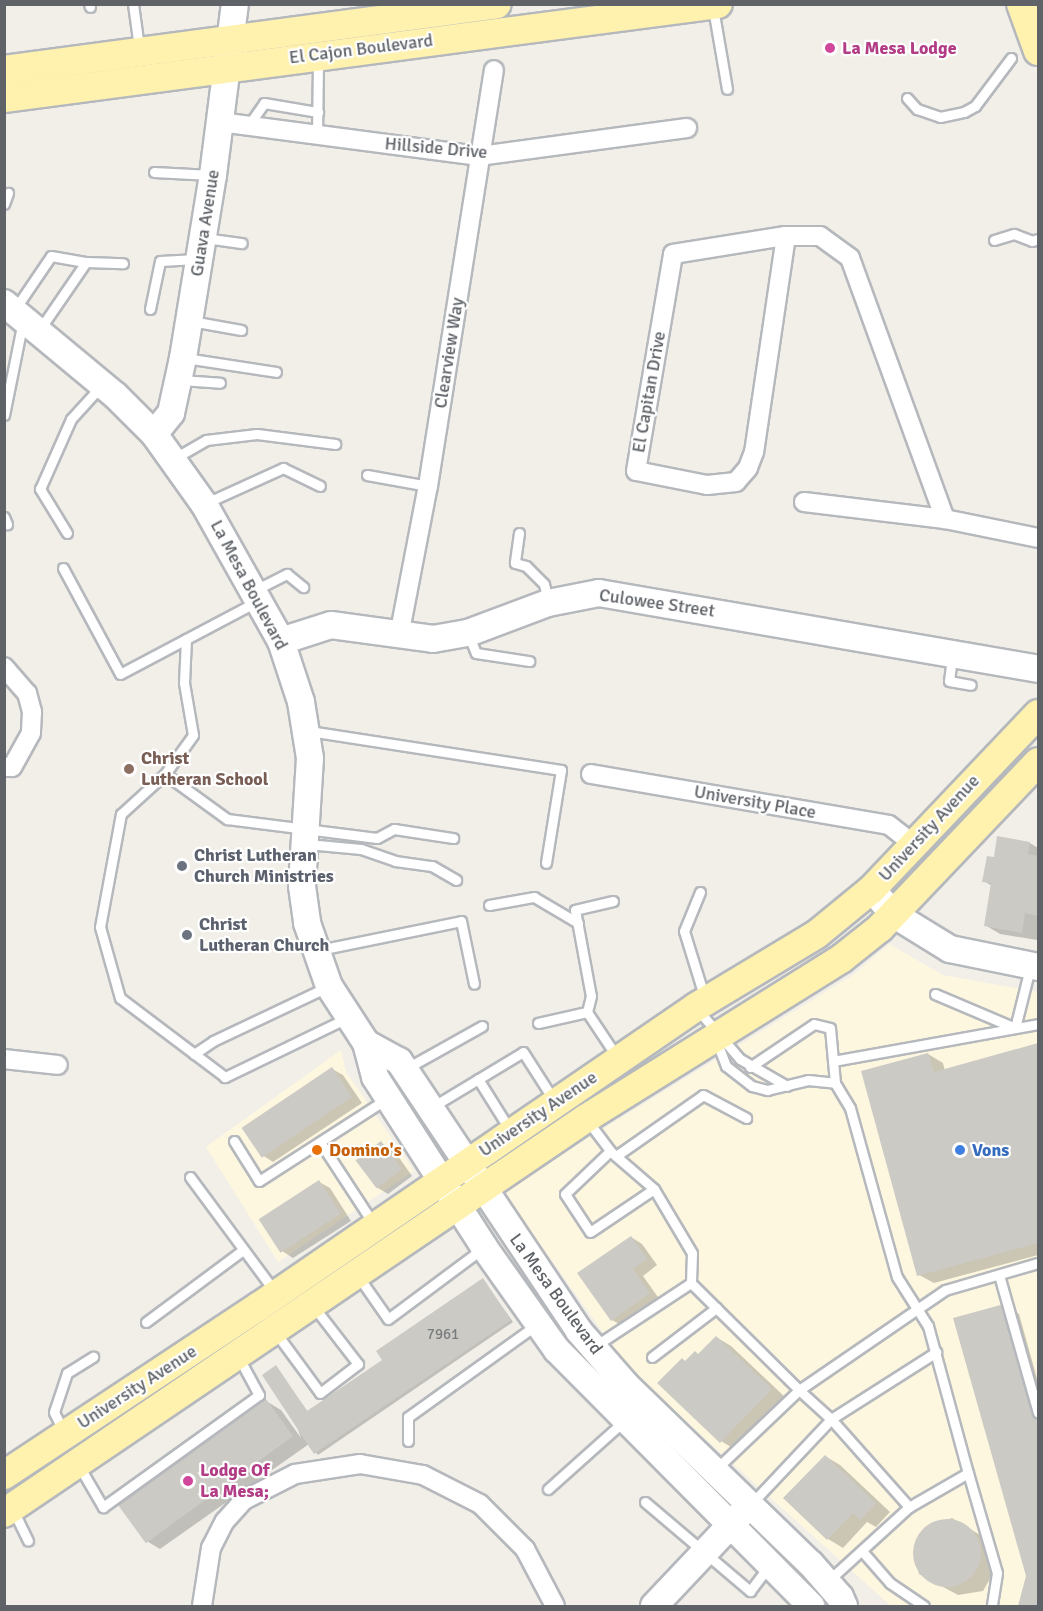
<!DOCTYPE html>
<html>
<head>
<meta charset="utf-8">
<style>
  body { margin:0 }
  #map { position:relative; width:1043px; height:1611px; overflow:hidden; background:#f1efe8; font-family:Signika,sans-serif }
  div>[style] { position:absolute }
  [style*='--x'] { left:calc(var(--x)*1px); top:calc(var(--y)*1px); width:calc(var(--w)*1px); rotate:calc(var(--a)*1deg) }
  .commercial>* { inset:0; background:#fef7e0 }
  .shadow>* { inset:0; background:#0003 }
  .building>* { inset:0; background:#cccac5; transform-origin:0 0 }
  .round { border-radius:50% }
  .roads { filter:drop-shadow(2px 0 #b5b8bc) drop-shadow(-2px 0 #b5b8bc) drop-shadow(0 2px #b5b8bc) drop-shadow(0 -2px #b5b8bc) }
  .lane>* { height:9px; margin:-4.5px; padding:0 4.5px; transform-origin:4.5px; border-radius:4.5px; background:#fff }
  .street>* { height:18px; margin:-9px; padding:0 9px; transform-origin:9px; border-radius:9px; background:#fff }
  .secondary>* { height:26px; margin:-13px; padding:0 13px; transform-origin:13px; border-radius:13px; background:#fff }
  .primary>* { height:28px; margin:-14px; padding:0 14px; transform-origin:14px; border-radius:14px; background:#fff2af }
  .dots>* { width:16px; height:16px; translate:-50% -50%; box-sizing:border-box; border:3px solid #fff; border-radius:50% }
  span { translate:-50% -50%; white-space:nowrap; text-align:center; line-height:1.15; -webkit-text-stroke:4.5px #fff; paint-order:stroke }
  .number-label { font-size:15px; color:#7a7d7f }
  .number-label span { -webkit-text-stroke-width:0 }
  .hotel-label { font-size:18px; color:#b23c85; font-weight:700 }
  .left { translate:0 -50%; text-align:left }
  .street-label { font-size:18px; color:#5f6368 }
  .education-label { font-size:18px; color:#785e54; font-weight:700 }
  .worship-label { font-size:18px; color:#5b616d; font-weight:700 }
  .food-label { font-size:18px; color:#c56008; font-weight:700 }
  .shop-label { font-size:18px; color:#366cbe; font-weight:700 }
  .frame { position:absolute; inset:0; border:6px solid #5f6368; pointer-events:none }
</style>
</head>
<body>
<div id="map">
  <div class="commercial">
    <div style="clip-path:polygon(889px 944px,943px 975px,1038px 992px,1038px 1606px,891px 1606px,632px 1373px,502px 1191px,853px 975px)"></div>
    <div style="clip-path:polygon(341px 1050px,346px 1072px,414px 1171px,278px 1262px,206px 1147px)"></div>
  </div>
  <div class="shadow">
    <div style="clip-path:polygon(1030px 843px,1038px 848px,1037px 940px,1000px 934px,985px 925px,992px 886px,984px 881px,995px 859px)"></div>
    <div style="clip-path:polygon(1038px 1045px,1038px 1255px,934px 1283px,919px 1275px,928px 1054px,943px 1063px,945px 1071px)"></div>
    <div style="clip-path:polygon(332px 1069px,343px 1075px,362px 1103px,273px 1162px,262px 1155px,243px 1127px)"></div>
    <div style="clip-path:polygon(381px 1143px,393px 1149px,412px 1176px,388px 1194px,376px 1187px)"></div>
    <div style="clip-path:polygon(319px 1182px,330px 1188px,351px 1221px,293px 1258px,282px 1251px)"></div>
    <div style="clip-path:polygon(631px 1237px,642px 1244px,657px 1265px,643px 1276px,660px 1300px,623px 1326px,612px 1320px)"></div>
    <div style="clip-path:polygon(483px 1280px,513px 1322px,318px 1455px,309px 1444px,160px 1549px,145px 1540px,117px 1502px,266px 1401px,281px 1410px,301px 1438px,276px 1367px,308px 1412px,384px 1360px)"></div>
    <div style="clip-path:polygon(1004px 1305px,1019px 1314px,1038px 1382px,1038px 1606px,1019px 1606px,1027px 1576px)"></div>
    <div style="clip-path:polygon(716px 1337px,731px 1346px,786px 1398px,736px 1450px,721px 1441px,699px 1355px)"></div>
    <div style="clip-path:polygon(825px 1456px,840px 1465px,890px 1512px,876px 1527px,867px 1522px,843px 1548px,828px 1539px)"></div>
    <div style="clip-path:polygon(952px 1518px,990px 1541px,998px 1565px,983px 1591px,958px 1595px,919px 1574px,914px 1549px,925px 1527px)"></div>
  </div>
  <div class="building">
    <div style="clip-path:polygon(997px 836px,1030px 842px,1028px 854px,1038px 856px,1038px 916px,1025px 913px,1022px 933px,984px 926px,991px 883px,982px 882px,987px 856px,994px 857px)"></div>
    <div style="clip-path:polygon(1038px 1043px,1038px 1243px,917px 1276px,861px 1071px,928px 1053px,934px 1072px)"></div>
    <div style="left:332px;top:1067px;width:36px;height:109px;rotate:56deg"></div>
    <div style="left:381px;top:1141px;width:35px;height:32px;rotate:53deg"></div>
    <div style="left:319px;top:1180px;width:40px;height:72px;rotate:57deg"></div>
    <div style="clip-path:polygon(631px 1236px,647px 1259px,633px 1269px,650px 1293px,611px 1321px,577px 1273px)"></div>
    <div style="clip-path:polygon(483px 1278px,511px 1320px,314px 1454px,262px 1375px,276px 1365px,307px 1411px,382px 1360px,376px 1351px)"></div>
    <div style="clip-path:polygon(1004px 1304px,1038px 1424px,1038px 1606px,1018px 1606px,1026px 1576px,953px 1318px)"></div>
    <div style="clip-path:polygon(716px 1336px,772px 1389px,720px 1443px,657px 1383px,682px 1358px,685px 1361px,695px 1351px,698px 1354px)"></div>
    <div style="left:266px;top:1399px;width:46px;height:182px;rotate:54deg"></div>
    <div style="clip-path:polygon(825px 1455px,876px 1503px,860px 1520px,853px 1513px,827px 1540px,783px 1498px)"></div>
    <div class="round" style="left:913px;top:1519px;width:68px;height:68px"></div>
  </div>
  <div class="roads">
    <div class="lane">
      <div style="--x:89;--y:4;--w:3;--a:72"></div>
      <div style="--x:133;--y:4;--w:43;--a:82.1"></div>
      <div style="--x:713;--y:8;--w:82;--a:80.2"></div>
      <div style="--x:907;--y:98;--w:15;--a:48"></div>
      <div style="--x:917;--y:109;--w:24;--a:19"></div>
      <div style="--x:940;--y:117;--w:25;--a:-12"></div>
      <div style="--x:964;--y:112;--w:13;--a:-29"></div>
      <div style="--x:975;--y:106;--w:60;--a:-53.1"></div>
      <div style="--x:248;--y:126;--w:28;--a:-55"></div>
      <div style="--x:264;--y:103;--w:55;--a:9.5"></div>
      <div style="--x:317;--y:135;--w:76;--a:-89.2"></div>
      <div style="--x:154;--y:172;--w:57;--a:3"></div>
      <div style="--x:4;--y:204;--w:12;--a:-70"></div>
      <div style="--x:205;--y:238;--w:37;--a:8"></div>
      <div style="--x:994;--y:240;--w:21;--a:-17"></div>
      <div style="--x:1014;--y:234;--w:19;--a:21"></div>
      <div style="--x:1032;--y:241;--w:6;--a:-18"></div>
      <div style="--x:15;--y:309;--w:64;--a:-55.8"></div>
      <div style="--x:51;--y:256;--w:36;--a:10"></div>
      <div style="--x:150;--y:309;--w:49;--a:-78.2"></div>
      <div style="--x:160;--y:261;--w:37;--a:-3"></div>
      <div style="--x:191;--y:321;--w:51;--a:10.2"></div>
      <div style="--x:40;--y:329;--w:81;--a:-55.5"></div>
      <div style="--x:86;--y:262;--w:37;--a:2"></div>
      <div style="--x:185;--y:358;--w:92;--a:8.7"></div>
      <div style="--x:181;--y:380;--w:39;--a:4"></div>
      <div style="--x:4;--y:415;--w:96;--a:-78.6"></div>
      <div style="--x:175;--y:458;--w:36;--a:-30"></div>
      <div style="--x:206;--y:440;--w:51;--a:-6.7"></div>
      <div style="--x:257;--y:434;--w:79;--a:7.3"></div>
      <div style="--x:367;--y:475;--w:62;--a:10.2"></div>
      <div style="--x:206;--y:503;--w:85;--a:-24.4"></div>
      <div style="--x:283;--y:468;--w:41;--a:25.9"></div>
      <div style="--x:4;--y:517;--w:8;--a:67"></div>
      <div style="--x:67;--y:533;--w:52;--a:-121.5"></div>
      <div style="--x:40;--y:489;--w:77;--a:-66.1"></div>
      <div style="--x:71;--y:419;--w:45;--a:-47.7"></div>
      <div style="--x:519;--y:533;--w:30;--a:98"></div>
      <div style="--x:515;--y:563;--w:11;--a:15"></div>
      <div style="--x:526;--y:566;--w:25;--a:45"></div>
      <div style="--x:544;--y:584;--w:17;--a:77"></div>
      <div style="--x:63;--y:568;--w:120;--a:61.7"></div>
      <div style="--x:120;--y:674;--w:154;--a:-27.9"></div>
      <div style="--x:255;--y:590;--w:36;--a:-27"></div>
      <div style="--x:287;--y:574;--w:21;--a:39"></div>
      <div style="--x:469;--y:636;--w:18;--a:68"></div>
      <div style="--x:476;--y:653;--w:54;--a:8.6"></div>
      <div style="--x:952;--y:657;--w:24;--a:97"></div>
      <div style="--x:949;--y:681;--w:22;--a:10"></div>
      <div style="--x:309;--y:731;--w:255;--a:8.8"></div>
      <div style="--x:561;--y:770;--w:94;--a:99.2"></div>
      <div style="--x:165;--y:774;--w:48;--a:-54.3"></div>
      <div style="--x:193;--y:735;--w:53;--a:-99.8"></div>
      <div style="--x:184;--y:683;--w:44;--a:-87.4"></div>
      <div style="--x:307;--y:844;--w:54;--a:5.3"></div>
      <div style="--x:361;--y:849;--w:36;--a:19"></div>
      <div style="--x:395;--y:861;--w:37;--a:8"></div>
      <div style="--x:432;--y:866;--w:28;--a:30"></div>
      <div style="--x:700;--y:892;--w:42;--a:112.3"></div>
      <div style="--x:684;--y:931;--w:71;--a:72.8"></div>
      <div style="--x:613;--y:901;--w:39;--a:167"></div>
      <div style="--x:575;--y:910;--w:87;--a:79.5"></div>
      <div style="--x:591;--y:996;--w:16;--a:104"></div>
      <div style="--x:587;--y:1012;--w:54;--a:56.3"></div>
      <div style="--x:489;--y:905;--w:46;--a:-10.1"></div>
      <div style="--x:534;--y:897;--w:51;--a:30.6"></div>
      <div style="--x:319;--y:950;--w:145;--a:-11.5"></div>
      <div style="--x:461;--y:921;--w:64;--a:78.3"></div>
      <div style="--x:935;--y:994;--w:87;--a:23"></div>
      <div style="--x:1015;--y:1028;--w:62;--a:-76"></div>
      <div style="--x:698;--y:1010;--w:65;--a:49.4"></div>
      <div style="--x:740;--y:1059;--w:54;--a:29.9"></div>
      <div style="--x:347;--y:1018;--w:136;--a:154.2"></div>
      <div style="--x:225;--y:1077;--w:131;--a:-143"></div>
      <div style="--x:120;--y:998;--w:74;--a:-105.7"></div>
      <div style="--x:100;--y:927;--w:115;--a:-79.5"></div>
      <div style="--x:121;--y:814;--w:59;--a:-42.3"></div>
      <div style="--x:165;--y:774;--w:77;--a:36"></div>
      <div style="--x:227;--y:819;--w:151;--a:7.2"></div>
      <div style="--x:377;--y:838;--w:19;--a:-28"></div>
      <div style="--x:394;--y:829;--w:60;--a:8.7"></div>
      <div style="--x:538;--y:1023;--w:50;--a:-12.7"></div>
      <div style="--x:716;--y:1040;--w:28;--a:69"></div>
      <div style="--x:726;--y:1066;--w:33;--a:38"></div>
      <div style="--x:752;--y:1086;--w:16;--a:15"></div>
      <div style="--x:767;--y:1090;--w:42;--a:-13.7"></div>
      <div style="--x:808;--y:1080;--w:27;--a:6"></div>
      <div style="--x:835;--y:1083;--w:29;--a:59"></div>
      <div style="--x:850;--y:1108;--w:175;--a:74.5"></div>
      <div style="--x:897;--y:1277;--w:58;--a:57.7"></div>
      <div style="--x:928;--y:1326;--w:152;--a:74.8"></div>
      <div style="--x:194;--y:1054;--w:23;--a:-34"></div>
      <div style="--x:213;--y:1041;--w:126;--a:-25.3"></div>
      <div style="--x:833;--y:1061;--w:208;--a:-10.2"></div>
      <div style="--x:750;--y:1067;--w:77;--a:-33.9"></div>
      <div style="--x:814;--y:1024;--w:16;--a:14"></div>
      <div style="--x:830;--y:1028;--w:55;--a:84.8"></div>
      <div style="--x:407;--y:1068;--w:86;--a:-29.2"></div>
      <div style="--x:478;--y:1079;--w:60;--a:57.9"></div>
      <div style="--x:432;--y:1107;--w:106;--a:-31.1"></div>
      <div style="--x:523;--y:1052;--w:56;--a:57.4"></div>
      <div style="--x:587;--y:1120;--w:39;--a:53"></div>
      <div style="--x:610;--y:1151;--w:58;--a:40.8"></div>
      <div style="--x:654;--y:1189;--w:74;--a:59.3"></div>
      <div style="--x:692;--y:1253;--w:30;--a:92"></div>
      <div style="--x:691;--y:1283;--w:152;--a:44.7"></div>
      <div style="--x:799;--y:1390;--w:177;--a:-34.4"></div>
      <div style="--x:945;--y:1290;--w:97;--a:-16.2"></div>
      <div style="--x:234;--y:1141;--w:47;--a:58"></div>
      <div style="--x:259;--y:1181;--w:151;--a:-32.8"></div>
      <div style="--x:320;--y:1142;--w:97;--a:56.8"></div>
      <div style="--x:610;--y:1151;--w:62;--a:136.3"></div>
      <div style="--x:565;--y:1194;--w:45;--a:56.7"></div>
      <div style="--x:590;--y:1232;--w:77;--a:-33.9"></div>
      <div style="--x:616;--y:1156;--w:106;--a:-35"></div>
      <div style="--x:703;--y:1095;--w:49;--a:28.1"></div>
      <div style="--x:190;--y:1177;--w:143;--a:53.5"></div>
      <div style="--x:999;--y:1275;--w:143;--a:74.2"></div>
      <div style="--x:358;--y:1276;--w:52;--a:55.1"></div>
      <div style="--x:388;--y:1319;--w:117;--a:-36.7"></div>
      <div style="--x:146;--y:1322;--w:121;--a:-36.6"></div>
      <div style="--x:276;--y:1333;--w:74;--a:53.7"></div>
      <div style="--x:320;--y:1393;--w:48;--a:-37.3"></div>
      <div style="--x:358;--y:1364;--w:72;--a:-127.7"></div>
      <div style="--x:595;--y:1346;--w:115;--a:-33.3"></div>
      <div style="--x:652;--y:1357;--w:81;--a:-37.4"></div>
      <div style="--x:64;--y:1432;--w:22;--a:-117"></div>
      <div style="--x:54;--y:1412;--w:41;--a:-71.6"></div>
      <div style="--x:67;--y:1373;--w:31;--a:-32"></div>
      <div style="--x:408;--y:1441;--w:24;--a:-90"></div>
      <div style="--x:408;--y:1417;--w:158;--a:-35.7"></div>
      <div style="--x:79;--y:1466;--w:48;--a:59.7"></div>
      <div style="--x:103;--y:1507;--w:192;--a:-35.7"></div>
      <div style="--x:259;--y:1395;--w:42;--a:-118.4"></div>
      <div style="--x:716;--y:1469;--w:115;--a:-43.6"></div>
      <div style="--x:799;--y:1390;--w:43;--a:42.2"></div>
      <div style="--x:831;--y:1419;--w:118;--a:48.4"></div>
      <div style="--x:909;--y:1507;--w:110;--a:137.6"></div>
      <div style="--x:548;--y:1489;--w:102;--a:-41.8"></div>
      <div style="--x:645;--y:1502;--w:138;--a:40.3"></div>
      <div style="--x:750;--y:1591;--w:31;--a:-53"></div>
      <div style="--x:751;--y:1504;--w:117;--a:-46.7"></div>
      <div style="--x:831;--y:1419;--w:125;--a:-32.5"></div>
      <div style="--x:909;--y:1507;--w:68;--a:-30"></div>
      <div style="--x:968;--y:1473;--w:104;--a:73.8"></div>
      <div style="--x:997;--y:1573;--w:33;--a:99"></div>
      <div style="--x:13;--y:1510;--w:34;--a:64"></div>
      <div style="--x:862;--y:1551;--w:43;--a:48.8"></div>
      <div style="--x:890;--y:1583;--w:41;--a:34.1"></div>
    </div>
    <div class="street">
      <div style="--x:220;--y:122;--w:262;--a:7.5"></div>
      <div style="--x:480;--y:156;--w:209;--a:-7.7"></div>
      <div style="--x:786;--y:236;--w:218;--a:98.4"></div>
      <div style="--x:754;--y:452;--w:17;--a:111"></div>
      <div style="--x:748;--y:468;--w:18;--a:131"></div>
      <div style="--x:736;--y:482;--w:29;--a:174"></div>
      <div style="--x:707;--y:485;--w:72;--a:-168.8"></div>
      <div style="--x:636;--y:471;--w:220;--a:-80.3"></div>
      <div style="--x:673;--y:254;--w:114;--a:-9.1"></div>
      <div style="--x:786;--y:236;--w:34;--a:0"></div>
      <div style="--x:820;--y:236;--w:37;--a:36"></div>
      <div style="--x:850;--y:258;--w:278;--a:70"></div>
      <div style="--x:804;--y:502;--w:142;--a:6.9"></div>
      <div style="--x:945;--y:519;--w:95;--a:11.5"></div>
      <div style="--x:399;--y:636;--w:153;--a:-79.1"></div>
      <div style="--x:428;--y:486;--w:421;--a:-81"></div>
      <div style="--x:4;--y:667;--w:35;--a:49"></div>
      <div style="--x:27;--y:693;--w:20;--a:75"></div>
      <div style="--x:32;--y:712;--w:21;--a:93"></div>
      <div style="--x:31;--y:733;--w:39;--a:119"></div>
      <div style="--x:12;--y:767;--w:8;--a:180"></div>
      <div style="--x:591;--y:774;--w:302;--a:9.7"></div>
      <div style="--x:889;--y:825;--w:31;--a:38"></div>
      <div style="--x:4;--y:1059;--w:54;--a:6.3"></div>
      <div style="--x:202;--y:1606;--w:59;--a:-81.2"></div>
      <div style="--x:211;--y:1548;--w:30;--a:-63"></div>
      <div style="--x:225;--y:1521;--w:28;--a:-48"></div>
      <div style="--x:244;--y:1500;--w:57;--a:-27"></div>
      <div style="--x:295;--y:1474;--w:66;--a:-8.7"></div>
      <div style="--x:360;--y:1464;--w:64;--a:9.9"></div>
      <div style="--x:423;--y:1475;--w:64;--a:27"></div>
      <div style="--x:480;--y:1504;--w:64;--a:45"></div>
      <div style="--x:525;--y:1549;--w:64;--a:62.2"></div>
    </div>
    <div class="secondary">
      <div style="--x:4;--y:303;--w:144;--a:39.7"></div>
      <div style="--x:115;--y:395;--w:55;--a:45"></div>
      <div style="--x:154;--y:434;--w:86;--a:54.5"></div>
      <div style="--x:204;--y:504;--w:157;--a:60.7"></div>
      <div style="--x:281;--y:641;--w:64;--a:71.8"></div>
      <div style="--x:301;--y:702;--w:57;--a:80.9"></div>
      <div style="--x:310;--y:758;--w:128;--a:93.6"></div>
      <div style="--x:302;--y:886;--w:37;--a:82"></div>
      <div style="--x:307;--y:923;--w:67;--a:70.8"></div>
      <div style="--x:329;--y:986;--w:68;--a:57"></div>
      <div style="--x:366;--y:1043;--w:35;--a:75"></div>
      <div style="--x:375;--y:1077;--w:202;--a:57.3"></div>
      <div style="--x:484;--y:1247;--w:126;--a:54.7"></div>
      <div style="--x:557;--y:1350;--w:361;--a:45.2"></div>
      <div style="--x:154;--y:434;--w:27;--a:-51"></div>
      <div style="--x:171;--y:413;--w:56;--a:-77.7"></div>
      <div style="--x:183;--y:358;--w:185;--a:-80.7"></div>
      <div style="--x:213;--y:175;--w:172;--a:-82.7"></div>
      <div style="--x:281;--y:641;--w:52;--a:-17.7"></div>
      <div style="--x:331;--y:625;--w:103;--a:7.8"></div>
      <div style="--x:433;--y:639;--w:36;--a:-10"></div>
      <div style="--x:468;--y:633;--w:85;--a:-20.6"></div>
      <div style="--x:548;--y:603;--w:52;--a:-11.1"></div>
      <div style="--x:599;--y:593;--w:446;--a:9.8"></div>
      <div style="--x:872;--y:889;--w:33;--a:50"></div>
      <div style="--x:893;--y:914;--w:67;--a:31.6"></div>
      <div style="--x:950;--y:949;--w:90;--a:11.6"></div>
      <div style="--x:366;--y:1043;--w:38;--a:29"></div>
      <div style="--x:399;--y:1061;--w:324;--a:56.3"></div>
      <div style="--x:579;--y:1331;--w:70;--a:49"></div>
      <div style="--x:625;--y:1384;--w:259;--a:44.1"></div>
      <div style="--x:811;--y:1564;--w:44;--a:48.7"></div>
      <div style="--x:840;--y:1597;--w:10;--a:66"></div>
      <div style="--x:654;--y:1606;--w:125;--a:-46.6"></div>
    </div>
    <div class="primary">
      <div style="--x:1021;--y:4;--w:50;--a:70.1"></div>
      <div style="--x:4;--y:70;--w:497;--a:-7.6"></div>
      <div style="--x:4;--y:98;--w:720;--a:-7.5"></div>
      <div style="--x:4;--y:1475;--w:305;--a:-33.5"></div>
      <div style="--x:258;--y:1307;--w:531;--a:-34.41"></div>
      <div style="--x:696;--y:1007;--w:141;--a:-31.1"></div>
      <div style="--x:817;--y:934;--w:71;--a:-39.3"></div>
      <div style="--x:872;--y:889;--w:241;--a:-46.5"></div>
      <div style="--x:4;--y:1513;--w:702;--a:-34.14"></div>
      <div style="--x:585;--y:1119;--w:302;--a:-32"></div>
      <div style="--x:841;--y:959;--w:50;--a:-38.5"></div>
      <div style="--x:880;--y:928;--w:229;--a:-46.4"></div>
    </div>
  </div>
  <div class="dots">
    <div style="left:830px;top:48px;background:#d1479c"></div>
    <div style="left:129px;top:769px;background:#8d6e63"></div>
    <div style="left:182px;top:866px;background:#6b7280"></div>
    <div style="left:187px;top:935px;background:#6b7280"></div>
    <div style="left:317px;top:1150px;background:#e8710a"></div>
    <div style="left:960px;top:1150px;background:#3f7fe0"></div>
    <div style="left:188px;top:1481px;background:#d1479c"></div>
  </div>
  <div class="number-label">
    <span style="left:443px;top:1335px">7961</span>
  </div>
  <div class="hotel-label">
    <span class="left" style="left:842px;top:48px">La Mesa Lodge</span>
    <span class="left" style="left:200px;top:1481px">Lodge Of<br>La Mesa;</span>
  </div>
  <div class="street-label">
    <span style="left:361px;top:49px;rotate:-7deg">El Cajon Boulevard</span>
    <span style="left:436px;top:148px;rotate:5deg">Hillside Drive</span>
    <span style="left:205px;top:223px;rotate:-81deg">Guava Avenue</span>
    <span style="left:449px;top:353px;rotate:-81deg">Clearview Way</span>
    <span style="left:649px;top:392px;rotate:-80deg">El Capitan Drive</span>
    <span style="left:249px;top:585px;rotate:62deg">La Mesa Boulevard</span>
    <span style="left:657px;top:603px;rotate:8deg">Culowee Street</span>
    <span style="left:755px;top:802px;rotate:10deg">University Place</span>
    <span style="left:929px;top:828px;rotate:-47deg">University Avenue</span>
    <span style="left:538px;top:1114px;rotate:-34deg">University Avenue</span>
    <span style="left:556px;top:1294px;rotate:54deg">La Mesa Boulevard</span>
    <span style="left:137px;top:1387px;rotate:-33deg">University Avenue</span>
  </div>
  <div class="education-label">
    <span class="left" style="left:141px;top:769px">Christ<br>Lutheran School</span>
  </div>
  <div class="worship-label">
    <span class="left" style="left:194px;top:866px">Christ Lutheran<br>Church Ministries</span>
    <span class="left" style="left:199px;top:935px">Christ<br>Lutheran Church</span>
  </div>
  <div class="food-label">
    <span class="left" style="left:329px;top:1150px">Domino's</span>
  </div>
  <div class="shop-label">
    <span class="left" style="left:972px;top:1150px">Vons</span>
  </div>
  <div class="frame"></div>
</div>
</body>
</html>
